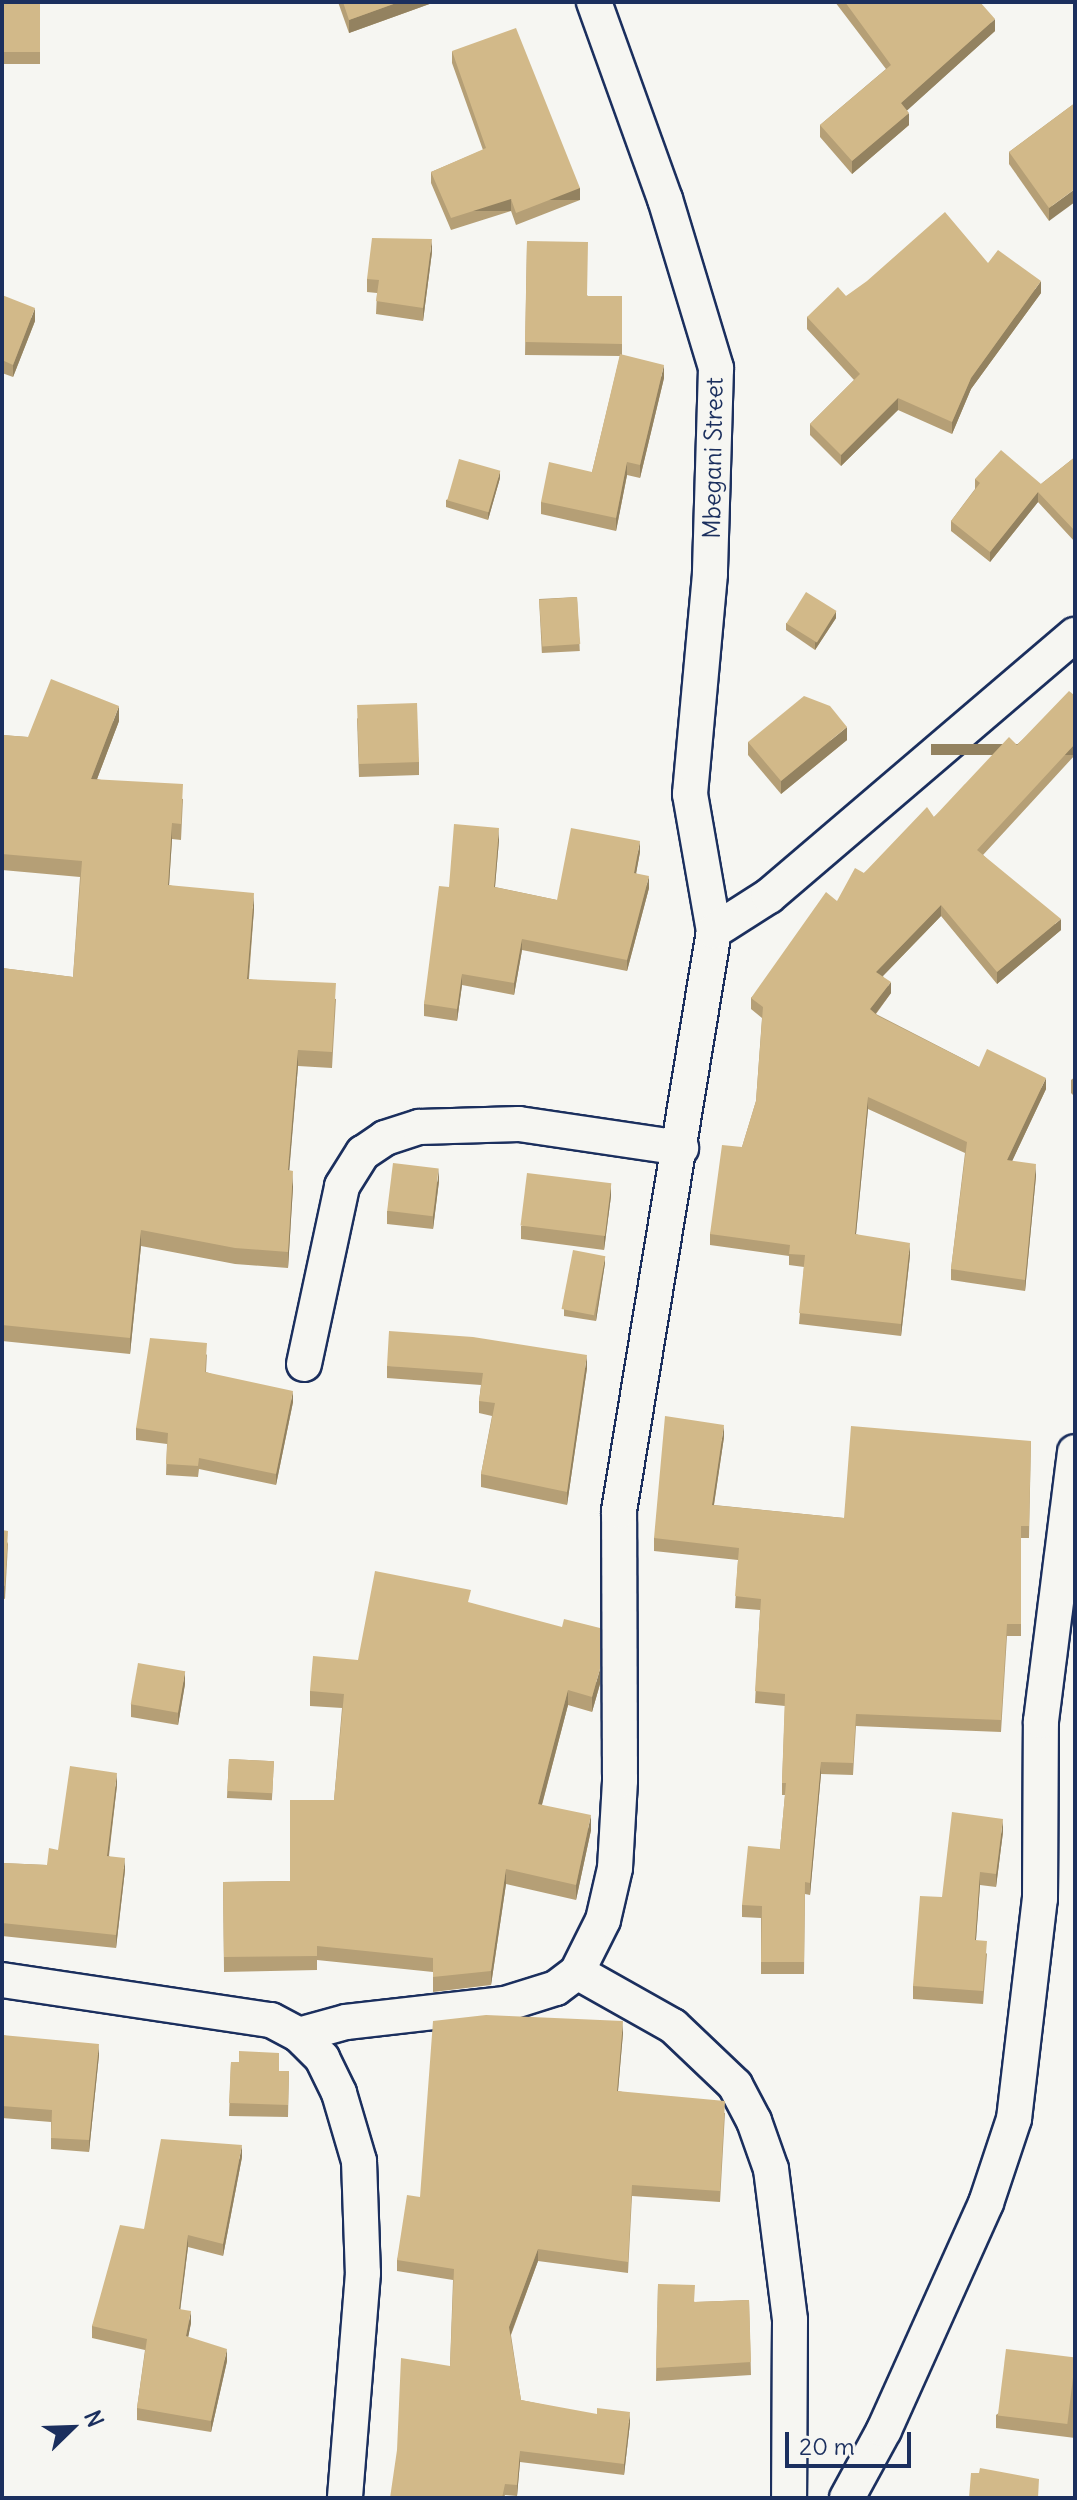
<!DOCTYPE html>
<html>
<head>
<meta charset="utf-8">
<style>
  body { margin:0 }
  #map { position:relative; width:1077px; height:2500px; overflow:hidden; background:#f6f6f2; font-family:Delius,sans-serif }
  div>[style] { position:absolute }
  [style*='--x'] { left:calc(var(--x)*1px); top:calc(var(--y)*1px); width:calc(var(--w)*1px); rotate:calc(var(--a)*1deg) }
  .roads { filter:drop-shadow(2px 0 #1b2f5e) drop-shadow(-2px 0 #1b2f5e) drop-shadow(0 2px #1b2f5e) drop-shadow(0 -2px #1b2f5e) }
  .minor>* { height:34px; margin:-17px; padding:0 17px; transform-origin:17px; border-radius:17px; background:#f6f6f2 }
  .wall>* { inset:0; background:#b59f76; transform-origin:0 0 }
  .shaded-wall>* { inset:0; background:#938260; transform-origin:0 0 }
  .building>* { inset:0; background:#d2b989; transform-origin:0 0 }
  span { translate:-50% -50%; white-space:nowrap; text-align:center; line-height:1.15; -webkit-text-stroke:6px #f6f6f2; paint-order:stroke }
  .street-label { font-size:24px; color:#1b2f5e }
  .frame { position:absolute; inset:0; border:4px solid #1b2f5e; pointer-events:none }
  .north { position:absolute; left:32px; top:2388px; width:80px; height:80px; -webkit-text-stroke:6px #f6f6f2; paint-order:stroke; rotate:67deg; font-size:22px; font-weight:700; line-height:32px; text-align:center; color:#1b2f5e }
  .north::after { content:''; display:block; margin:auto; width:28px; height:36px; background:#1b2f5e; clip-path:polygon(50% 0,100% 100%,50% 72%,0 100%) }
  .scale { position:absolute; left:785px; top:2432px; width:126px; height:36px; box-sizing:border-box; border:4px solid #1b2f5e; border-top:0; padding-left:10px; font-size:24px; line-height:28px; white-space:nowrap; color:#1b2f5e; -webkit-text-stroke:6px #f6f6f2; paint-order:stroke }
</style>
</head>
<body>
<div id="map">
  <div class="roads">
    <div class="minor">
      <div style="--x:594;--y:2;--w:209;--a:70.2"></div>
      <div style="--x:665;--y:199;--w:177;--a:73.2"></div>
      <div style="--x:716;--y:368;--w:206;--a:91.7"></div>
      <div style="--x:710;--y:574;--w:221;--a:95.2"></div>
      <div style="--x:690;--y:794;--w:139;--a:80.1"></div>
      <div style="--x:304;--y:1364;--w:182;--a:-77.9"></div>
      <div style="--x:342;--y:1186;--w:39;--a:-58"></div>
      <div style="--x:363;--y:1153;--w:27;--a:-34"></div>
      <div style="--x:385;--y:1138;--w:36;--a:-18"></div>
      <div style="--x:419;--y:1127;--w:100;--a:-1.7"></div>
      <div style="--x:519;--y:1124;--w:164;--a:8.4"></div>
      <div style="--x:577;--y:1972;--w:110;--a:29.4"></div>
      <div style="--x:673;--y:2026;--w:86;--a:43.6"></div>
      <div style="--x:735;--y:2085;--w:41;--a:62.2"></div>
      <div style="--x:754;--y:2121;--w:51;--a:70.5"></div>
      <div style="--x:771;--y:2169;--w:152;--a:82.8"></div>
      <div style="--x:790;--y:2320;--w:178;--a:90.3"></div>
      <div style="--x:2;--y:1980;--w:272;--a:8.5"></div>
      <div style="--x:271;--y:2020;--w:32;--a:28"></div>
      <div style="--x:299;--y:2035;--w:33;--a:45"></div>
      <div style="--x:322;--y:2058;--w:39;--a:64"></div>
      <div style="--x:339;--y:2093;--w:71;--a:73.6"></div>
      <div style="--x:359;--y:2161;--w:112;--a:88"></div>
      <div style="--x:363;--y:2273;--w:226;--a:94.6"></div>
      <div style="--x:299;--y:2035;--w:49;--a:-15.5"></div>
      <div style="--x:346;--y:2022;--w:160;--a:-6.5"></div>
      <div style="--x:505;--y:2004;--w:53;--a:-17.4"></div>
      <div style="--x:556;--y:1988;--w:26;--a:-37"></div>
      <div style="--x:577;--y:1972;--w:58;--a:-63.4"></div>
      <div style="--x:603;--y:1920;--w:53;--a:-77"></div>
      <div style="--x:615;--y:1868;--w:88;--a:-86.7"></div>
      <div style="--x:620;--y:1780;--w:269;--a:-90.2"></div>
      <div style="--x:619;--y:1511;--w:588;--a:-80.7"></div>
      <div style="--x:714;--y:931;--w:65;--a:-32.5"></div>
      <div style="--x:769;--y:896;--w:402;--a:-40.5"></div>
      <div style="--x:847;--y:2498;--w:77;--a:-61.4"></div>
      <div style="--x:884;--y:2430;--w:249;--a:-65.8"></div>
      <div style="--x:986;--y:2203;--w:89;--a:-71.6"></div>
      <div style="--x:1014;--y:2119;--w:222;--a:-83.3"></div>
      <div style="--x:1040;--y:1899;--w:178;--a:-89.7"></div>
      <div style="--x:1041;--y:1721;--w:271;--a:-82.8"></div>
    </div>
  </div>
  <div class="wall">
    <div style="left:2px;top:2px;width:38px;height:62px"></div>
    <div style="clip-path:polygon(338px 2px,435px 2px,349px 33px)"></div>
    <div style="clip-path:polygon(835px 2px,980px 2px,995px 31px,907px 110px,909px 125px,852px 174px,820px 137px,820px 125px,886px 69px)"></div>
    <div style="clip-path:polygon(452px 51px,580px 200px,516px 225px,511px 211px,451px 230px,431px 183px,431px 172px,483px 150px,452px 63px)"></div>
    <div style="clip-path:polygon(1075px 103px,1049px 221px,1009px 164px,1009px 152px)"></div>
    <div style="clip-path:polygon(527px 241px,588px 296px,622px 296px,622px 355px,664px 378px,640px 478px,627px 475px,616px 531px,541px 514px,541px 502px,592px 472px,620px 356px,525px 355px)"></div>
    <div style="clip-path:polygon(432px 252px,423px 321px,376px 314px,377px 293px,367px 292px,367px 279px)"></div>
    <div style="clip-path:polygon(988px 263px,1041px 293px,971px 389px,952px 434px,898px 410px,841px 466px,810px 435px,810px 424px,854px 380px,807px 329px,807px 317px,846px 296px)"></div>
    <div style="clip-path:polygon(2px 295px,35px 321px,13px 377px,2px 373px)"></div>
    <div style="clip-path:polygon(1075px 457px,1075px 542px,1038px 502px,990px 562px,951px 531px,951px 521px,975px 489px,975px 479px,1041px 484px)"></div>
    <div style="clip-path:polygon(500px 478px,488px 520px,446px 507px,446px 500px)"></div>
    <div style="left:577px;top:597px;width:54px;height:38px;rotate:87deg"></div>
    <div style="clip-path:polygon(836px 618px,815px 650px,786px 630px,786px 623px)"></div>
    <div style="clip-path:polygon(1075px 694px,1075px 755px,983px 855px,1061px 930px,997px 984px,941px 916px,883px 976px,891px 993px,876px 1014px,979px 1067px,1046px 1089px,1012px 1161px,1036px 1176px,1025px 1291px,951px 1280px,951px 1269px,965px 1153px,868px 1109px,856px 1234px,910px 1255px,901px 1336px,799px 1324px,804px 1267px,789px 1265px,789px 1256px,710px 1245px,710px 1234px,742px 1147px,756px 1101px,762px 1018px,751px 1009px,751px 998px,864px 873px,934px 817px)"></div>
    <div style="clip-path:polygon(357px 718px,419px 762px,419px 775px,359px 777px)"></div>
    <div style="clip-path:polygon(119px 721px,97px 779px,183px 799px,181px 840px,172px 839px,169px 885px,254px 909px,249px 979px,336px 999px,332px 1068px,298px 1066px,289px 1170px,293px 1187px,288px 1268px,235px 1264px,141px 1246px,130px 1354px,2px 1341px,2px 968px,73px 977px,80px 877px,2px 870px,2px 735px,28px 737px)"></div>
    <div style="clip-path:polygon(847px 740px,781px 794px,748px 755px,748px 742px)"></div>
    <div style="clip-path:polygon(499px 840px,495px 887px,557px 900px,640px 852px,636px 873px,649px 888px,627px 971px,522px 950px,514px 995px,462px 985px,457px 1021px,424px 1016px,424px 1004px,449px 887px)"></div>
    <div style="clip-path:polygon(1075px 1077px,1075px 1097px,1071px 1093px,1071px 1080px)"></div>
    <div style="clip-path:polygon(439px 1181px,433px 1229px,387px 1224px,387px 1211px)"></div>
    <div style="clip-path:polygon(611px 1196px,604px 1250px,521px 1239px,521px 1226px)"></div>
    <div style="clip-path:polygon(605px 1263px,596px 1321px,564px 1316px,564px 1309px)"></div>
    <div style="clip-path:polygon(207px 1354px,206px 1372px,293px 1402px,276px 1485px,199px 1469px,198px 1477px,166px 1475px,167px 1444px,136px 1440px,136px 1428px)"></div>
    <div style="clip-path:polygon(387px 1366px,587px 1368px,567px 1505px,481px 1487px,481px 1474px,492px 1416px,479px 1413px,479px 1401px,481px 1385px,387px 1378px)"></div>
    <div style="clip-path:polygon(724px 1437px,714px 1505px,844px 1518px,1031px 1441px,1029px 1538px,1021px 1538px,1021px 1636px,1007px 1636px,1001px 1732px,856px 1726px,853px 1775px,821px 1774px,810px 1895px,805px 1894px,804px 1974px,761px 1974px,761px 1918px,742px 1917px,742px 1905px,780px 1849px,785px 1795px,782px 1795px,782px 1783px,785px 1706px,755px 1703px,760px 1610px,735px 1608px,738px 1560px,654px 1551px,654px 1538px)"></div>
    <div style="clip-path:polygon(2px 1530px,8px 1544px,5px 1599px,2px 1598px)"></div>
    <div style="clip-path:polygon(471px 1603px,600px 1684px,592px 1712px,568px 1705px,542px 1805px,591px 1830px,576px 1900px,506px 1884px,491px 1985px,433px 1992px,433px 1972px,317px 1960px,317px 1970px,224px 1972px,223px 1882px,290px 1881px,334px 1800px,342px 1708px,310px 1706px,310px 1691px,358px 1660px)"></div>
    <div style="clip-path:polygon(185px 1684px,178px 1725px,131px 1717px,131px 1704px)"></div>
    <div style="left:229px;top:1759px;width:45px;height:39px;rotate:3deg"></div>
    <div style="clip-path:polygon(117px 1785px,109px 1856px,125px 1870px,116px 1948px,2px 1936px,2px 1863px,47px 1865px,58px 1850px)"></div>
    <div style="clip-path:polygon(1003px 1832px,996px 1887px,980px 1885px,976px 1940px,987px 1954px,983px 2004px,913px 1999px,913px 1986px,942px 1897px)"></div>
    <div style="clip-path:polygon(623px 2033px,618px 2091px,725px 2113px,720px 2202px,632px 2196px,628px 2273px,538px 2261px,511px 2335px,521px 2400px,630px 2423px,624px 2475px,520px 2462px,517px 2496px,505px 2495px,504px 2498px,390px 2498px,450px 2366px,453px 2280px,397px 2271px,397px 2260px,420px 2197px)"></div>
    <div style="clip-path:polygon(2px 2035px,99px 2055px,89px 2152px,51px 2149px,51px 2122px,2px 2118px)"></div>
    <div style="clip-path:polygon(231px 2062px,279px 2071px,289px 2071px,288px 2117px,229px 2116px)"></div>
    <div style="clip-path:polygon(242px 2157px,223px 2256px,188px 2247px,180px 2309px,191px 2323px,188px 2337px,227px 2361px,211px 2432px,137px 2420px,137px 2408px,145px 2350px,92px 2338px,92px 2326px,144px 2229px)"></div>
    <div style="clip-path:polygon(658px 2284px,695px 2302px,749px 2300px,751px 2375px,656px 2381px)"></div>
    <div style="clip-path:polygon(1075px 2358px,1075px 2438px,996px 2428px,996px 2415px)"></div>
  </div>
  <div class="shaded-wall">
    <div style="clip-path:polygon(399px 2px,435px 2px,349px 33px,349px 20px)"></div>
    <div style="clip-path:polygon(995px 19px,995px 31px,901px 116px,901px 103px)"></div>
    <div style="clip-path:polygon(909px 113px,909px 125px,852px 174px,852px 161px)"></div>
    <div style="left:580px;top:188px;width:12px;height:69px;rotate:90deg"></div>
    <div style="clip-path:polygon(1075px 189px,1075px 202px,1049px 221px,1049px 208px)"></div>
    <div style="left:511px;top:199px;width:12px;height:63px;rotate:90deg"></div>
    <div style="clip-path:polygon(432px 239px,432px 252px,423px 321px,423px 308px)"></div>
    <div style="clip-path:polygon(1041px 281px,1041px 293px,971px 389px,952px 434px,952px 422px,971px 378px)"></div>
    <div style="clip-path:polygon(35px 308px,35px 321px,13px 377px,13px 365px)"></div>
    <div style="clip-path:polygon(664px 365px,664px 378px,640px 478px,640px 465px)"></div>
    <div style="clip-path:polygon(898px 398px,898px 410px,841px 466px,841px 455px)"></div>
    <div style="clip-path:polygon(627px 462px,627px 475px,616px 531px,616px 518px)"></div>
    <div style="clip-path:polygon(500px 471px,500px 478px,488px 520px,488px 513px)"></div>
    <div style="clip-path:polygon(1038px 492px,1038px 502px,990px 562px,990px 552px)"></div>
    <div style="clip-path:polygon(836px 611px,836px 618px,815px 650px,815px 643px)"></div>
    <div style="clip-path:polygon(119px 706px,119px 721px,91px 795px,91px 779px)"></div>
    <div style="clip-path:polygon(847px 727px,847px 740px,781px 794px,781px 781px)"></div>
    <div style="left:1075px;top:744px;width:11px;height:144px;rotate:90deg"></div>
    <div style="clip-path:polygon(172px 823px,172px 839px,168px 901px,168px 885px)"></div>
    <div style="clip-path:polygon(499px 828px,499px 840px,494px 898px,494px 887px)"></div>
    <div style="clip-path:polygon(640px 841px,640px 852px,634px 885px,634px 873px)"></div>
    <div style="clip-path:polygon(649px 876px,649px 888px,627px 971px,627px 960px)"></div>
    <div style="clip-path:polygon(254px 893px,254px 909px,247px 994px,247px 979px)"></div>
    <div style="clip-path:polygon(941px 905px,941px 916px,876px 983px,876px 972px)"></div>
    <div style="clip-path:polygon(1061px 919px,1061px 930px,997px 984px,997px 972px)"></div>
    <div style="clip-path:polygon(522px 939px,522px 950px,514px 995px,514px 983px)"></div>
    <div style="clip-path:polygon(462px 974px,462px 985px,457px 1021px,457px 1009px)"></div>
    <div style="clip-path:polygon(891px 982px,891px 993px,870px 1021px,870px 1009px)"></div>
    <div style="clip-path:polygon(298px 1050px,298px 1066px,288px 1186px,288px 1170px)"></div>
    <div style="clip-path:polygon(1046px 1078px,1046px 1089px,1007px 1172px,1007px 1160px)"></div>
    <div style="clip-path:polygon(868px 1097px,868px 1109px,855px 1245px,855px 1234px)"></div>
    <div style="clip-path:polygon(1036px 1164px,1036px 1176px,1025px 1291px,1025px 1280px)"></div>
    <div style="clip-path:polygon(439px 1169px,439px 1181px,433px 1229px,433px 1216px)"></div>
    <div style="clip-path:polygon(293px 1171px,293px 1187px,288px 1268px,288px 1252px)"></div>
    <div style="clip-path:polygon(611px 1183px,611px 1196px,604px 1250px,604px 1237px)"></div>
    <div style="clip-path:polygon(141px 1230px,141px 1246px,130px 1354px,130px 1338px)"></div>
    <div style="clip-path:polygon(910px 1243px,910px 1255px,901px 1336px,901px 1324px)"></div>
    <div style="clip-path:polygon(605px 1256px,605px 1263px,596px 1321px,596px 1315px)"></div>
    <div style="clip-path:polygon(587px 1355px,587px 1368px,567px 1505px,567px 1492px)"></div>
    <div style="clip-path:polygon(293px 1391px,293px 1402px,276px 1485px,276px 1474px)"></div>
    <div style="clip-path:polygon(724px 1425px,724px 1437px,712px 1517px,712px 1505px)"></div>
    <div style="clip-path:polygon(600px 1669px,600px 1684px,592px 1712px,592px 1697px)"></div>
    <div style="clip-path:polygon(185px 1671px,185px 1684px,178px 1725px,178px 1712px)"></div>
    <div style="clip-path:polygon(568px 1690px,568px 1705px,538px 1819px,538px 1804px)"></div>
    <div style="clip-path:polygon(821px 1762px,821px 1774px,810px 1895px,810px 1883px)"></div>
    <div style="clip-path:polygon(117px 1773px,117px 1785px,107px 1868px,107px 1856px)"></div>
    <div style="clip-path:polygon(591px 1815px,591px 1830px,576px 1900px,576px 1885px)"></div>
    <div style="clip-path:polygon(1003px 1819px,1003px 1832px,996px 1887px,996px 1874px)"></div>
    <div style="clip-path:polygon(125px 1858px,125px 1870px,116px 1948px,116px 1935px)"></div>
    <div style="clip-path:polygon(506px 1869px,506px 1884px,491px 1985px,491px 1971px)"></div>
    <div style="clip-path:polygon(980px 1872px,980px 1885px,975px 1953px,975px 1940px)"></div>
    <div style="clip-path:polygon(623px 2021px,623px 2033px,617px 2102px,617px 2091px)"></div>
    <div style="clip-path:polygon(99px 2044px,99px 2055px,89px 2152px,89px 2140px)"></div>
    <div style="clip-path:polygon(242px 2145px,242px 2157px,223px 2256px,223px 2244px)"></div>
    <div style="clip-path:polygon(188px 2235px,188px 2247px,179px 2320px,179px 2309px)"></div>
    <div style="clip-path:polygon(538px 2249px,538px 2261px,509px 2339px,509px 2327px)"></div>
    <div style="clip-path:polygon(191px 2311px,191px 2323px,186px 2348px,186px 2336px)"></div>
    <div style="clip-path:polygon(227px 2349px,227px 2361px,211px 2432px,211px 2421px)"></div>
    <div style="clip-path:polygon(630px 2412px,630px 2423px,624px 2475px,624px 2464px)"></div>
    <div style="clip-path:polygon(520px 2451px,520px 2462px,517px 2496px,517px 2485px)"></div>
  </div>
  <div class="building">
    <div style="left:2px;top:2px;width:38px;height:50px"></div>
    <div style="clip-path:polygon(343px 2px,399px 2px,349px 20px)"></div>
    <div style="clip-path:polygon(845px 2px,980px 2px,995px 19px,901px 103px,909px 113px,852px 161px,820px 125px,891px 65px)"></div>
    <div style="clip-path:polygon(516px 28px,580px 188px,516px 213px,511px 199px,451px 218px,431px 172px,486px 148px,452px 51px)"></div>
    <div style="clip-path:polygon(1075px 103px,1075px 189px,1049px 208px,1009px 152px)"></div>
    <div style="clip-path:polygon(945px 212px,988px 263px,998px 250px,1041px 281px,971px 378px,952px 422px,898px 398px,841px 455px,810px 424px,860px 374px,807px 317px,838px 287px,846px 296px,867px 281px)"></div>
    <div style="clip-path:polygon(372px 238px,432px 239px,423px 308px,376px 301px,379px 280px,367px 279px)"></div>
    <div style="clip-path:polygon(527px 241px,588px 242px,587px 296px,622px 296px,622px 344px,525px 342px)"></div>
    <div style="clip-path:polygon(2px 295px,35px 308px,13px 365px,2px 360px)"></div>
    <div style="clip-path:polygon(620px 354px,664px 365px,640px 465px,627px 462px,616px 518px,541px 502px,549px 462px,592px 472px)"></div>
    <div style="clip-path:polygon(1001px 450px,1041px 484px,1075px 457px,1075px 531px,1038px 492px,990px 552px,951px 521px,980px 483px,975px 479px)"></div>
    <div style="left:459px;top:459px;width:43px;height:43px;rotate:16deg"></div>
    <div style="left:806px;top:592px;width:36px;height:37px;rotate:32deg"></div>
    <div style="left:577px;top:597px;width:47px;height:38px;rotate:86deg"></div>
    <div style="clip-path:polygon(51px 679px,119px 706px,91px 779px,183px 784px,181px 824px,172px 823px,168px 885px,254px 893px,247px 979px,336px 983px,332px 1052px,298px 1050px,288px 1170px,293px 1171px,288px 1252px,235px 1248px,141px 1230px,130px 1338px,2px 1325px,2px 968px,73px 977px,82px 861px,2px 854px,2px 735px,28px 737px)"></div>
    <div style="clip-path:polygon(1069px 691px,1074px 695px,1075px 694px,1075px 744px,977px 850px,1061px 919px,997px 972px,941px 905px,876px 972px,891px 982px,870px 1009px,878px 1016px,979px 1067px,987px 1049px,1046px 1078px,1007px 1160px,1036px 1164px,1025px 1280px,951px 1269px,967px 1142px,868px 1097px,855px 1234px,910px 1243px,901px 1324px,799px 1313px,805px 1255px,789px 1254px,790px 1245px,710px 1234px,722px 1145px,742px 1147px,756px 1101px,763px 1007px,751px 998px,826px 892px,837px 901px,855px 868px,864px 873px,927px 807px,934px 817px,1009px 737px,1017px 745px)"></div>
    <div style="clip-path:polygon(804px 696px,830px 706px,847px 727px,781px 781px,748px 742px)"></div>
    <div style="left:417px;top:703px;width:59px;height:60px;rotate:88deg"></div>
    <div style="clip-path:polygon(454px 824px,499px 828px,494px 887px,557px 900px,571px 828px,640px 841px,634px 873px,649px 876px,627px 960px,522px 939px,514px 983px,462px 974px,457px 1009px,424px 1004px,439px 886px,449px 887px)"></div>
    <div style="left:393px;top:1163px;width:46px;height:48px;rotate:7deg"></div>
    <div style="left:527px;top:1173px;width:85px;height:53px;rotate:7deg"></div>
    <div style="left:573px;top:1250px;width:33px;height:60px;rotate:11deg"></div>
    <div style="clip-path:polygon(389px 1331px,473px 1337px,587px 1355px,567px 1492px,481px 1474px,495px 1403px,479px 1401px,483px 1373px,387px 1366px)"></div>
    <div style="clip-path:polygon(150px 1338px,207px 1343px,205px 1372px,293px 1391px,276px 1474px,199px 1458px,198px 1466px,166px 1464px,168px 1433px,136px 1428px)"></div>
    <div style="clip-path:polygon(665px 1416px,724px 1425px,712px 1505px,844px 1518px,851px 1426px,1031px 1441px,1029px 1526px,1021px 1526px,1021px 1624px,1007px 1624px,1001px 1720px,856px 1714px,853px 1763px,821px 1762px,810px 1883px,805px 1882px,804px 1962px,761px 1962px,762px 1906px,742px 1905px,748px 1846px,780px 1849px,786px 1783px,782px 1783px,785px 1694px,755px 1691px,761px 1599px,735px 1596px,739px 1548px,654px 1538px)"></div>
    <div style="clip-path:polygon(2px 1530px,8px 1531px,5px 1586px,2px 1585px)"></div>
    <div style="clip-path:polygon(375px 1571px,471px 1590px,468px 1602px,562px 1627px,564px 1619px,600px 1628px,600px 1669px,592px 1697px,568px 1690px,538px 1804px,591px 1815px,576px 1885px,506px 1869px,491px 1971px,433px 1977px,433px 1958px,317px 1946px,317px 1956px,224px 1957px,223px 1882px,290px 1881px,290px 1800px,334px 1800px,344px 1694px,310px 1691px,313px 1656px,358px 1660px)"></div>
    <div style="left:138px;top:1663px;width:48px;height:42px;rotate:10deg"></div>
    <div style="left:229px;top:1759px;width:45px;height:32px;rotate:3deg"></div>
    <div style="clip-path:polygon(70px 1766px,117px 1773px,107px 1856px,125px 1858px,116px 1935px,2px 1923px,2px 1863px,47px 1865px,49px 1848px,58px 1850px)"></div>
    <div style="clip-path:polygon(952px 1812px,1003px 1819px,996px 1874px,980px 1872px,975px 1940px,987px 1941px,983px 1991px,913px 1986px,920px 1896px,942px 1897px)"></div>
    <div style="clip-path:polygon(486px 2015px,623px 2021px,617px 2091px,725px 2101px,720px 2191px,632px 2185px,628px 2262px,538px 2249px,509px 2327px,521px 2400px,597px 2414px,597px 2408px,630px 2412px,624px 2464px,520px 2451px,517px 2485px,505px 2484px,502px 2498px,390px 2498px,397px 2450px,401px 2358px,450px 2366px,454px 2269px,397px 2260px,407px 2195px,420px 2197px,433px 2021px)"></div>
    <div style="clip-path:polygon(2px 2035px,99px 2044px,89px 2140px,51px 2138px,52px 2110px,2px 2106px)"></div>
    <div style="clip-path:polygon(239px 2051px,279px 2053px,279px 2071px,289px 2071px,288px 2105px,229px 2103px,231px 2062px,239px 2062px)"></div>
    <div style="clip-path:polygon(161px 2139px,242px 2145px,223px 2244px,188px 2235px,179px 2309px,191px 2311px,186px 2336px,227px 2349px,211px 2421px,137px 2408px,147px 2339px,92px 2326px,120px 2225px,144px 2229px)"></div>
    <div style="clip-path:polygon(658px 2284px,695px 2285px,694px 2302px,749px 2300px,751px 2362px,656px 2368px)"></div>
    <div style="left:1006px;top:2349px;width:70px;height:67px;rotate:7deg"></div>
    <div style="clip-path:polygon(980px 2468px,1039px 2479px,1038px 2498px,969px 2498px,971px 2473px,979px 2473px)"></div>
  </div>
  <div class="street-label">
    <span style="left:713px;top:458px;rotate:-89deg">Mbegani Street</span>
  </div>
  <div class="frame"></div>
  <div class="north">N</div>
  <div class="scale">20 m</div>
</div>
</body>
</html>
